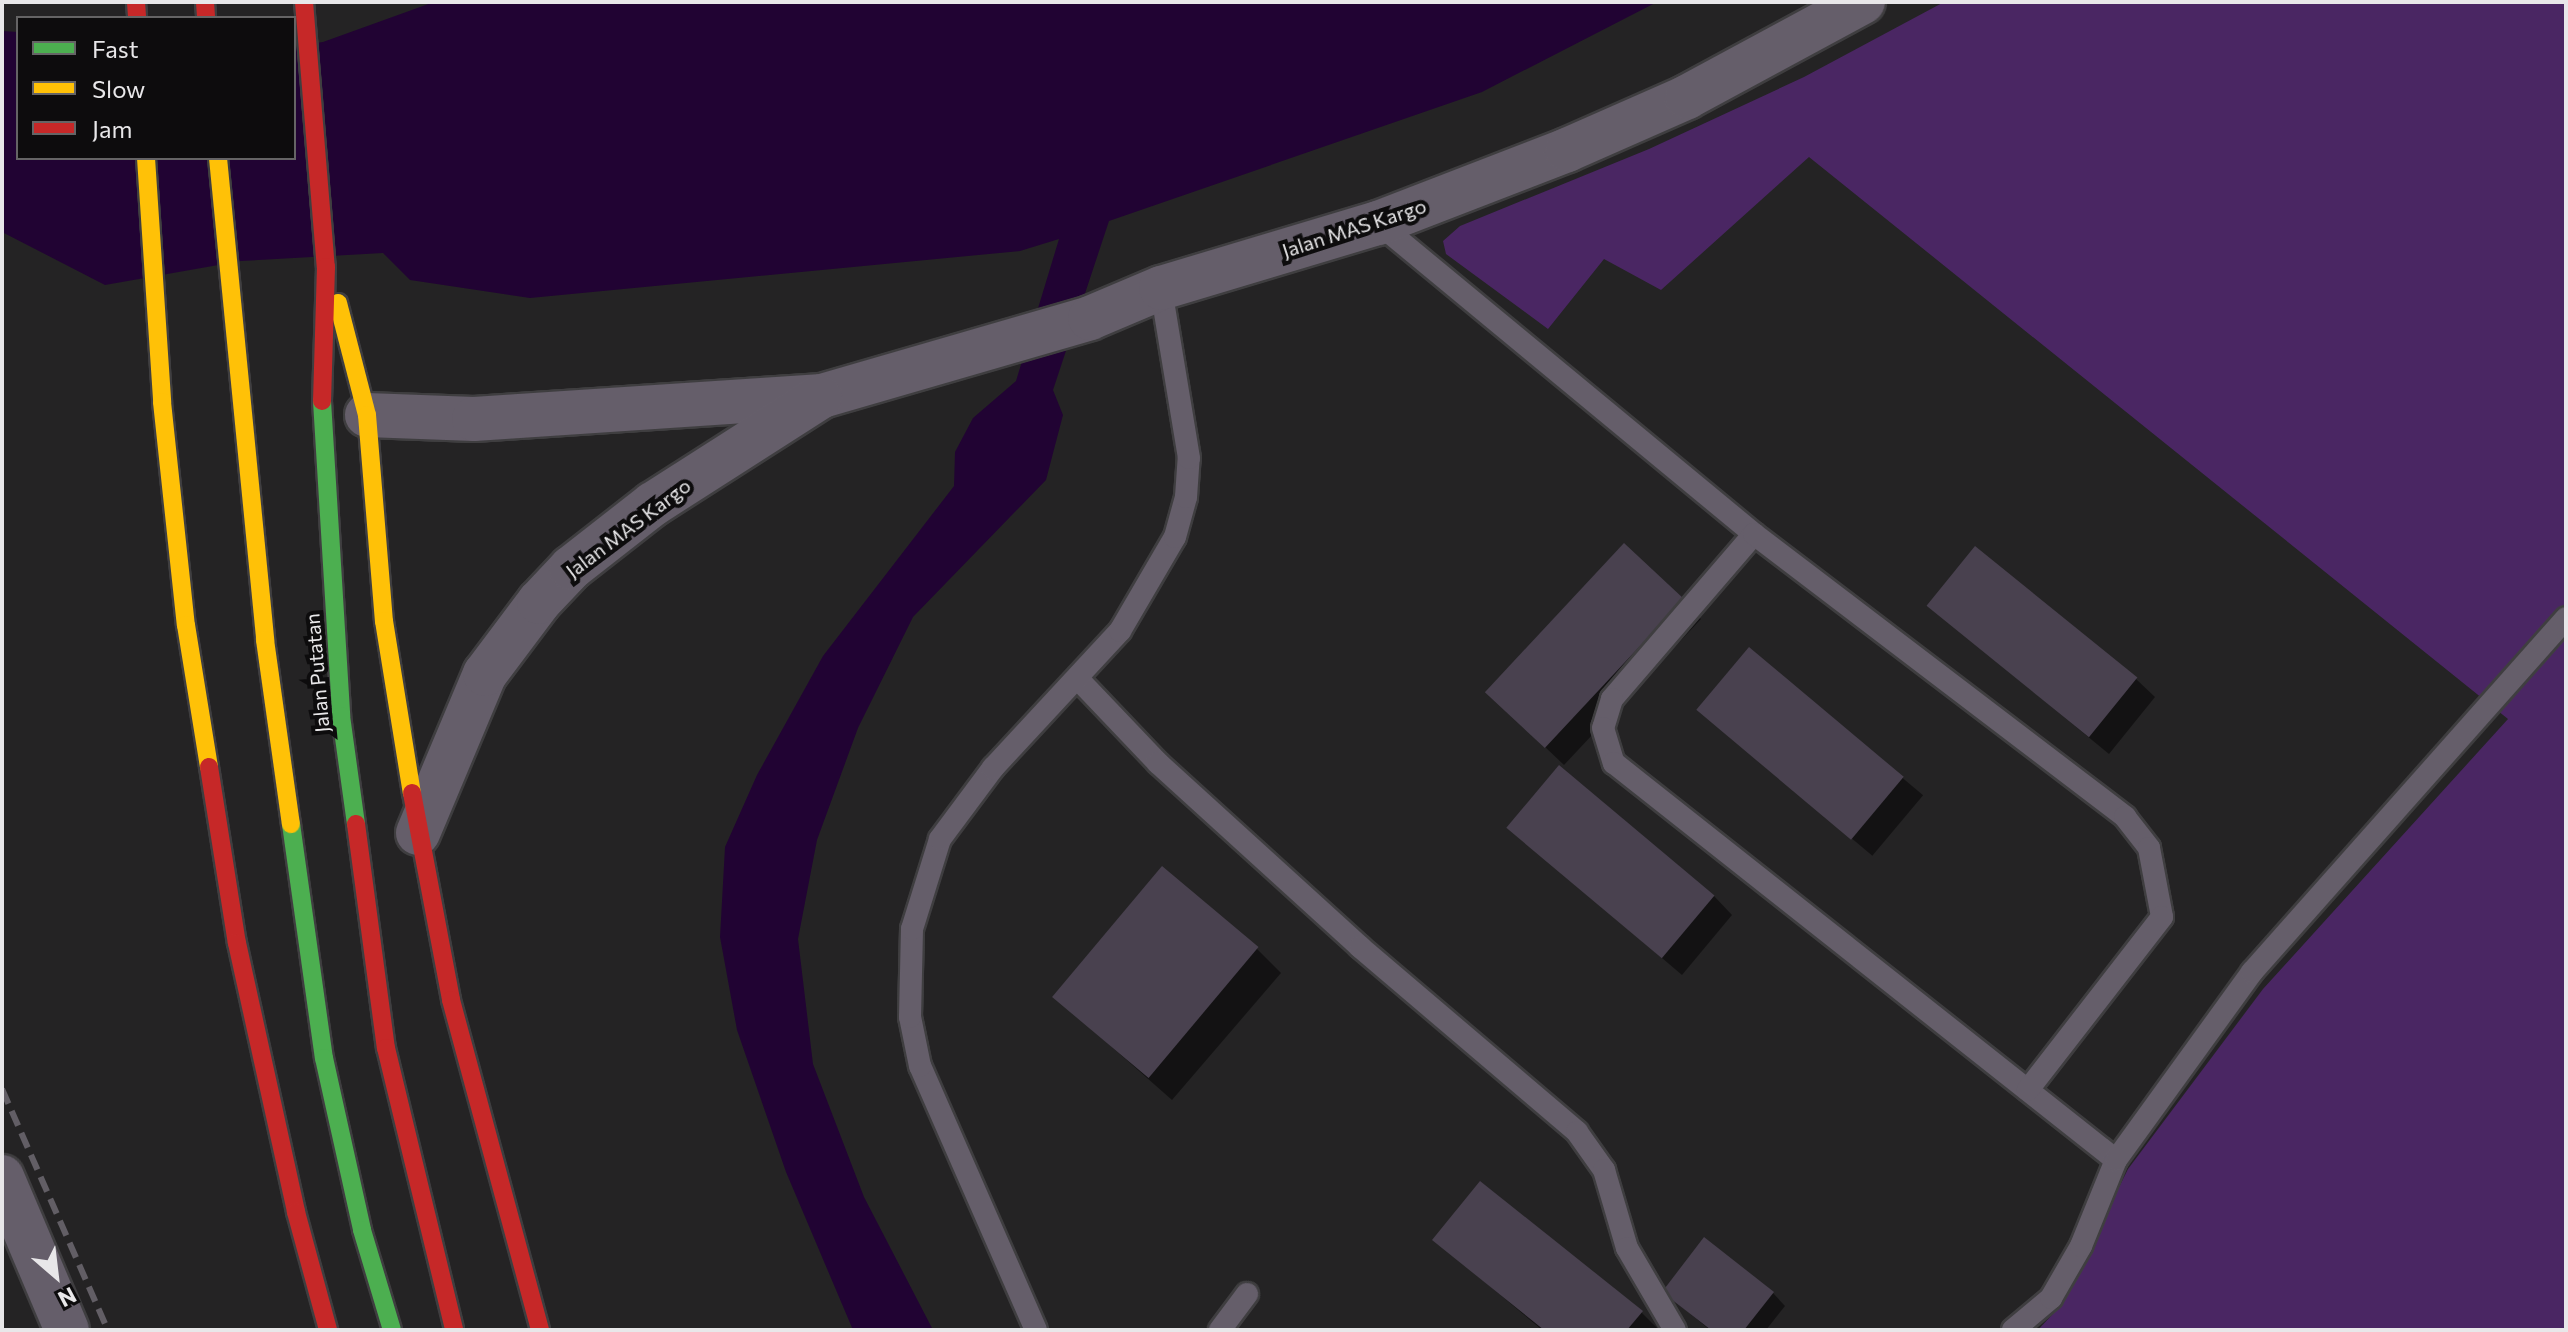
<!DOCTYPE html>
<html>
<head>
<meta charset="utf-8">
<style>
  body { margin:0 }
  #map { position:relative; width:2568px; height:1332px; overflow:hidden; background:#242324; font-family:Commissioner,sans-serif }
  div>[style] { position:absolute }
  [style*='--x'] { left:calc(var(--x)*1px); top:calc(var(--y)*1px); width:calc(var(--w)*1px); rotate:calc(var(--a)*1deg) }
  .green>* { inset:0; background:#4a2663 }
  .water>* { inset:0; background:#210333 }
  .shadow>* { inset:0; background:#0007; transform-origin:0 0 }
  .building>* { inset:0; background:#49414f; transform-origin:0 0 }
  .roads { filter:drop-shadow(2px 0 #3f3e40) drop-shadow(-2px 0 #3f3e40) drop-shadow(0 2px #3f3e40) drop-shadow(0 -2px #3f3e40) }
  .lane>* { height:22px; margin:-11px; padding:0 11px; transform-origin:11px; border-radius:11px; background:#655e6a }
  .street>* { height:44px; margin:-22px; padding:0 22px; transform-origin:22px; border-radius:22px; background:#655e6a }
  .fast>* { height:18px; margin:-9px; padding:0 9px; transform-origin:9px; border-radius:9px; background:#4caf50 }
  .slow>* { height:18px; margin:-9px; padding:0 9px; transform-origin:9px; border-radius:9px; background:#ffc107 }
  .jam>* { height:18px; margin:-9px; padding:0 9px; transform-origin:9px; border-radius:9px; background:#c62828 }
  .rail>* { height:6px; margin-top:-3px; transform-origin:0; background:repeating-linear-gradient(90deg,#625e65 0 16px,transparent 0 24px) }
  span { translate:-50% -50%; white-space:nowrap; text-align:center; line-height:1.15; -webkit-text-stroke:8px #0d0c0d; paint-order:stroke }
  .street-label { font-size:20px; color:#e8e7e9 }
  .frame { position:absolute; inset:0; border:4px solid #e8e7e9; pointer-events:none }
  .legend { position:absolute; left:16px; top:16px; width:280px; height:144px; box-sizing:border-box; background:#0d0c0d; border:2px solid #656465; margin:0; padding:10px 14px; list-style:none; font-size:24px; color:#e8e7e9 }
  .legend li { display:flex; align-items:center; gap:16px; height:40px }
  .legend b { width:40px; border:2px solid #656465 }
  .north { position:absolute; left:16px; top:1236px; width:80px; height:80px; -webkit-text-stroke:6px #0d0c0d; paint-order:stroke; rotate:152deg; font-size:22px; font-weight:700; line-height:32px; text-align:center; color:#e8e7e9 }
  .north::after { content:''; display:block; margin:auto; width:28px; height:36px; background:#e8e7e9; clip-path:polygon(50% 0,100% 100%,50% 72%,0 100%) }
</style>
</head>
<body>
<div id="map">
  <div class="green">
    <div style="clip-path:polygon(1944px 2px,2566px 2px,2566px 1330px,2038px 1330px,2060px 1306px,2128px 1169px,2263px 989px,2508px 719px,1809px 157px,1661px 290px,1604px 259px,1548px 329px,1446px 254px,1443px 241px,1460px 226px,1649px 149px,1804px 77px)"></div>
  </div>
  <div class="water">
    <div style="clip-path:polygon(434px 2px,1657px 2px,1482px 92px,1109px 221px,1053px 390px,1063px 415px,1046px 480px,913px 617px,858px 728px,817px 840px,798px 939px,813px 1064px,864px 1197px,933px 1330px,853px 1330px,786px 1172px,737px 1030px,720px 937px,725px 847px,757px 775px,823px 656px,954px 486px,955px 452px,973px 418px,1016px 381px,1059px 239px,1020px 251px,530px 298px,410px 280px,383px 253px,241px 261px,105px 285px,2px 232px,2px 31px,18px 32px,18px 158px,294px 158px,294px 46px,323px 42px)"></div>
  </div>
  <div class="shadow">
    <div style="clip-path:polygon(1682px 601px,1701px 619px,1564px 765px,1506px 710px)"></div>
    <div style="clip-path:polygon(1929px 606px,2136px 679px,2155px 697px,2109px 754px)"></div>
    <div style="left:1750px;top:650px;width:226px;height:79px;rotate:40deg"></div>
    <div style="clip-path:polygon(1509px 828px,1714px 896px,1732px 915px,1682px 975px)"></div>
    <div style="clip-path:polygon(1257px 949px,1281px 973px,1172px 1100px,1054px 996px)"></div>
    <div style="clip-path:polygon(1435px 1240px,1641px 1312px,1659px 1330px,1542px 1330px)"></div>
    <div style="clip-path:polygon(1664px 1292px,1773px 1293px,1785px 1306px,1766px 1330px,1710px 1330px)"></div>
  </div>
  <div class="building">
    <div style="left:1624px;top:543px;width:82px;height:204px;rotate:43deg"></div>
    <div style="left:1975px;top:546px;width:209px;height:77px;rotate:39deg"></div>
    <div style="left:1749px;top:647px;width:202px;height:82px;rotate:40deg"></div>
    <div style="left:1559px;top:765px;width:203px;height:82px;rotate:40deg"></div>
    <div style="left:1162px;top:866px;width:126px;height:171px;rotate:40deg"></div>
    <div style="clip-path:polygon(1480px 1181px,1643px 1311px,1627px 1330px,1544px 1330px,1432px 1240px)"></div>
    <div style="clip-path:polygon(1704px 1237px,1774px 1292px,1744px 1330px,1711px 1330px,1662px 1292px)"></div>
  </div>
  <div class="roads">
    <div class="lane">
      <div style="--x:1378;--y:223;--w:488;--a:39.6"></div>
      <div style="--x:1754;--y:534;--w:218;--a:130.7"></div>
      <div style="--x:1612;--y:699;--w:30;--a:107"></div>
      <div style="--x:1603;--y:728;--w:37;--a:73"></div>
      <div style="--x:1614;--y:763;--w:640;--a:38.34"></div>
      <div style="--x:1754;--y:534;--w:467;--a:37.3"></div>
      <div style="--x:2125;--y:817;--w:39;--a:52"></div>
      <div style="--x:2149;--y:848;--w:70;--a:79.3"></div>
      <div style="--x:2162;--y:917;--w:219;--a:127.8"></div>
      <div style="--x:1079;--y:680;--w:115;--a:46.4"></div>
      <div style="--x:1158;--y:763;--w:273;--a:42.3"></div>
      <div style="--x:1360;--y:947;--w:285;--a:40.4"></div>
      <div style="--x:1577;--y:1132;--w:47;--a:54.6"></div>
      <div style="--x:1604;--y:1170;--w:81;--a:73.6"></div>
      <div style="--x:1627;--y:1248;--w:95;--a:59.7"></div>
      <div style="--x:1036;--y:1330;--w:288;--a:-113.7"></div>
      <div style="--x:920;--y:1066;--w:50;--a:-101.5"></div>
      <div style="--x:910;--y:1017;--w:88;--a:-88.7"></div>
      <div style="--x:912;--y:929;--w:94;--a:-72.7"></div>
      <div style="--x:940;--y:839;--w:89;--a:-53.3"></div>
      <div style="--x:993;--y:768;--w:187;--a:-47.2"></div>
      <div style="--x:1120;--y:631;--w:109;--a:-59.7"></div>
      <div style="--x:1175;--y:537;--w:41;--a:-74.6"></div>
      <div style="--x:1186;--y:497;--w:39;--a:-86"></div>
      <div style="--x:1189;--y:458;--w:172;--a:-99.4"></div>
      <div style="--x:1220;--y:1330;--w:45;--a:-53.1"></div>
      <div style="--x:2013;--y:1330;--w:50;--a:-40.1"></div>
      <div style="--x:2051;--y:1298;--w:60;--a:-60"></div>
      <div style="--x:2081;--y:1246;--w:93;--a:-67.9"></div>
      <div style="--x:2116;--y:1160;--w:232;--a:-54.1"></div>
      <div style="--x:2252;--y:972;--w:473;--a:-48.4"></div>
    </div>
    <div class="street">
      <div style="--x:367;--y:415;--w:107;--a:2.1"></div>
      <div style="--x:474;--y:419;--w:349;--a:-3.8"></div>
      <div style="--x:822;--y:396;--w:279;--a:-16.2"></div>
      <div style="--x:1090;--y:318;--w:77;--a:-22.9"></div>
      <div style="--x:1161;--y:288;--w:227;--a:-16.7"></div>
      <div style="--x:1378;--y:223;--w:203;--a:-21.1"></div>
      <div style="--x:1567;--y:150;--w:131;--a:-23.8"></div>
      <div style="--x:1687;--y:97;--w:200;--a:-28.4"></div>
      <div style="--x:418;--y:833;--w:173;--a:-67.2"></div>
      <div style="--x:485;--y:674;--w:90;--a:-53.1"></div>
      <div style="--x:539;--y:602;--w:47;--a:-46.7"></div>
      <div style="--x:571;--y:568;--w:104;--a:-38"></div>
      <div style="--x:653;--y:504;--w:198;--a:-32.6"></div>
      <div style="--x:2;--y:1177;--w:166;--a:67"></div>
    </div>
    <div class="fast">
      <div style="--x:322;--y:401;--w:316;--a:86.5"></div>
      <div style="--x:341;--y:716;--w:109;--a:82.1"></div>
      <div style="--x:291;--y:824;--w:236;--a:82"></div>
      <div style="--x:324;--y:1058;--w:176;--a:77.5"></div>
      <div style="--x:362;--y:1230;--w:104;--a:73.3"></div>
    </div>
    <div class="slow">
      <div style="--x:146;--y:158;--w:245;--a:86.2"></div>
      <div style="--x:162;--y:402;--w:224;--a:83.9"></div>
      <div style="--x:186;--y:625;--w:144;--a:80.8"></div>
      <div style="--x:218;--y:158;--w:484;--a:84.4"></div>
      <div style="--x:265;--y:640;--w:186;--a:82"></div>
      <div style="--x:338;--y:303;--w:116;--a:75.5"></div>
      <div style="--x:367;--y:415;--w:207;--a:85.3"></div>
      <div style="--x:384;--y:621;--w:174;--a:80.8"></div>
    </div>
    <div class="jam">
      <div style="--x:136;--y:2;--w:16;--a:86"></div>
      <div style="--x:205;--y:2;--w:16;--a:86"></div>
      <div style="--x:304;--y:2;--w:266;--a:85.3"></div>
      <div style="--x:326;--y:267;--w:134;--a:91.7"></div>
      <div style="--x:209;--y:767;--w:178;--a:81"></div>
      <div style="--x:237;--y:943;--w:275;--a:77.6"></div>
      <div style="--x:296;--y:1212;--w:122;--a:74.8"></div>
      <div style="--x:412;--y:793;--w:211;--a:79.3"></div>
      <div style="--x:451;--y:1000;--w:342;--a:74.9"></div>
      <div style="--x:356;--y:824;--w:226;--a:82.4"></div>
      <div style="--x:386;--y:1048;--w:290;--a:76.4"></div>
    </div>
  </div>
  <div class="rail">
    <div style="--x:2;--y:1089;--w:263;--a:66.3"></div>
  </div>
  <div class="street-label">
    <span style="left:1354px;top:228px;rotate:-18deg">Jalan MAS Kargo</span>
    <span style="left:628px;top:528px;rotate:-37deg">Jalan MAS Kargo</span>
    <span style="left:317px;top:673px;rotate:-95deg">Jalan Putatan</span>
  </div>
  <div class="frame"></div>
  <ul class="legend">
  <li><b style="height:10px;background:#4caf50"></b>Fast</li>
  <li><b style="height:10px;background:#ffc107"></b>Slow</li>
  <li><b style="height:10px;background:#c62828"></b>Jam</li>
  </ul>
  <div class="north">N</div>
</div>
</body>
</html>
